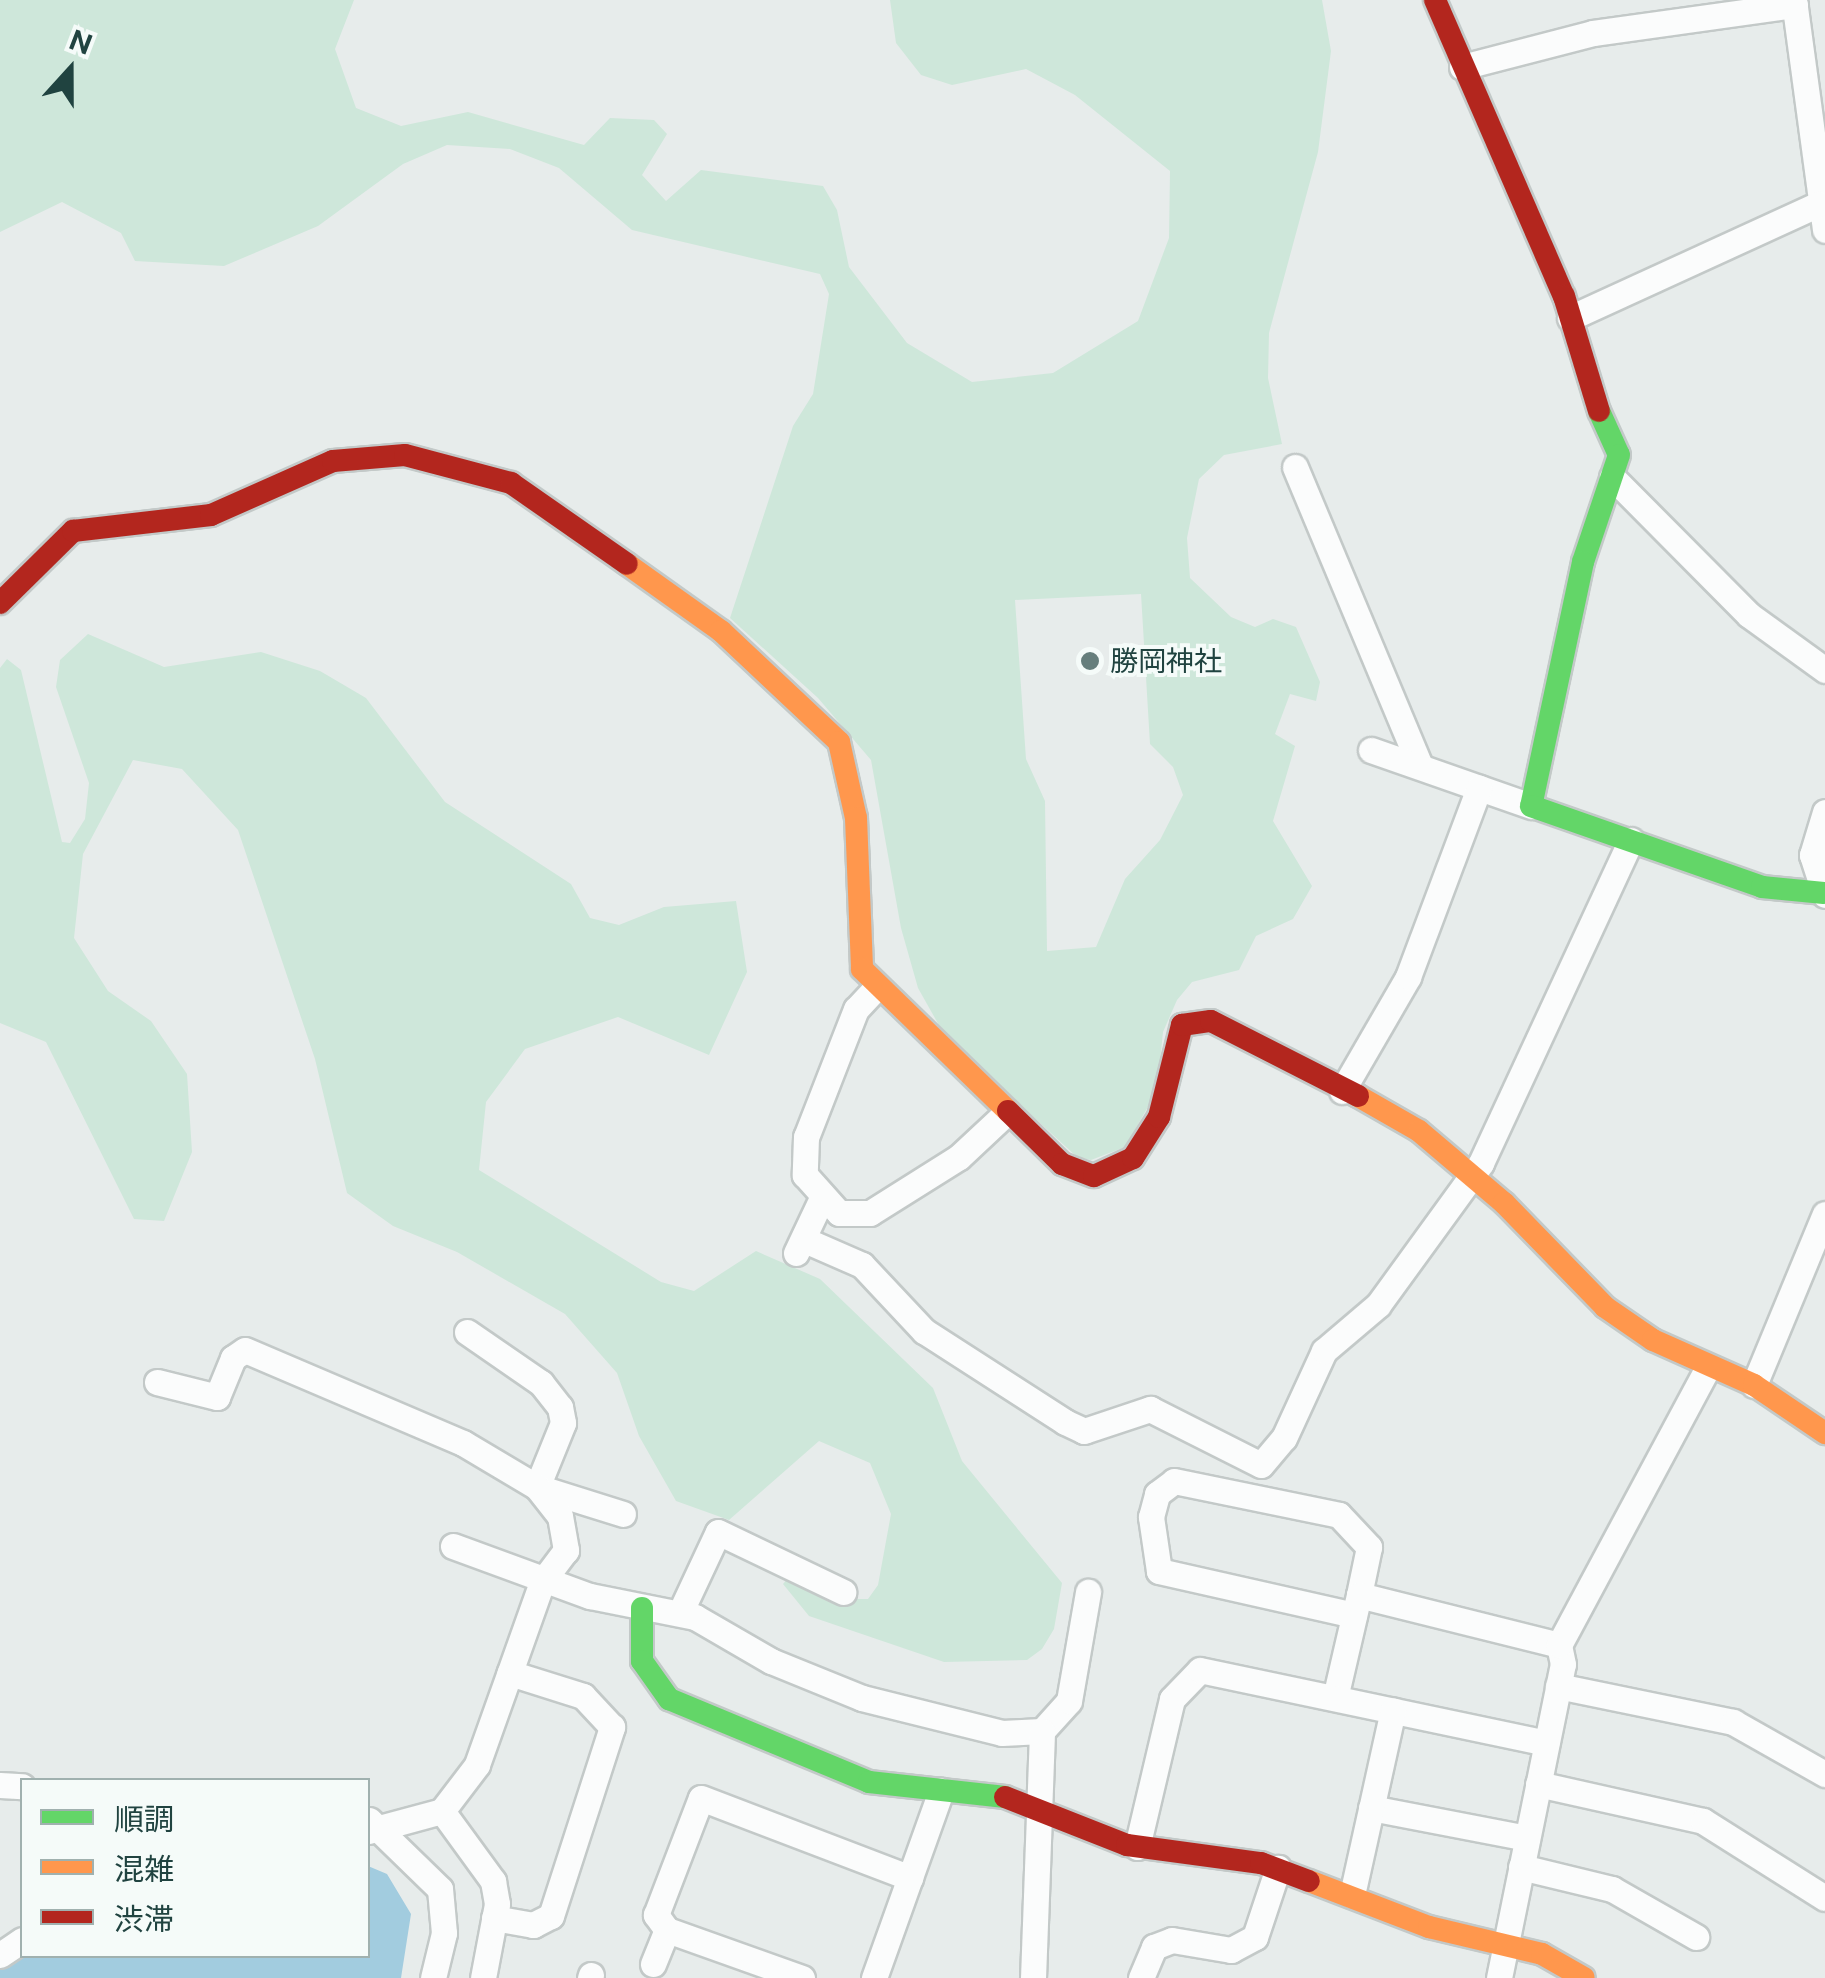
<!DOCTYPE html>
<html>
<head>
<meta charset="utf-8">
<style>
  body { margin:0 }
  #map { position:relative; width:1825px; height:1978px; overflow:hidden; background:#e7eceb; font-family:"Public Sans","Noto Sans JP",sans-serif }
  div>[style] { position:absolute }
  [style*='--x'] { left:calc(var(--x)*1px); top:calc(var(--y)*1px); width:calc(var(--w)*1px); rotate:calc(var(--a)*1deg) }
  .green>* { inset:0; background:#cee7da }
  .water>* { inset:0; background:#a2ccdf }
  .roads { filter:drop-shadow(2px 0 #c3c9c8) drop-shadow(-2px 0 #c3c9c8) drop-shadow(0 2px #c3c9c8) drop-shadow(0 -2px #c3c9c8) }
  .street>* { height:25px; margin:-12.5px; padding:0 12.5px; transform-origin:12.5px; border-radius:12.5px; background:#fbfcfc }
  .fast>* { height:22px; margin:-11px; padding:0 11px; transform-origin:11px; border-radius:11px; background:#63d668 }
  .slow>* { height:22px; margin:-11px; padding:0 11px; transform-origin:11px; border-radius:11px; background:#ff974d }
  .jam>* { height:22px; margin:-11px; padding:0 11px; transform-origin:11px; border-radius:11px; background:#b3261e }
  .dots>* { width:28px; height:28px; translate:-50% -50%; box-sizing:border-box; border:5px solid #f5fbf9; border-radius:50% }
  span { translate:-50% -50%; white-space:nowrap; text-align:center; line-height:1.15; -webkit-text-stroke:8px #f5fbf9; paint-order:stroke }
  .poi-label { font-size:28px; color:#204340 }
  .left { translate:0 -50%; text-align:left }
  .legend { position:absolute; left:20px; top:1778px; width:350px; height:180px; box-sizing:border-box; background:#f5fbf9; border:2px solid #a0b1af; margin:0; padding:12px 18px; list-style:none; font-size:30px; color:#204340 }
  .legend li { display:flex; align-items:center; gap:20px; height:50px }
  .legend b { width:50px; border:2px solid #a0b1af }
  .north { position:absolute; left:20px; top:20px; width:100px; height:100px; -webkit-text-stroke:8px #f5fbf9; paint-order:stroke; rotate:21deg; font-size:28px; font-weight:700; line-height:40px; text-align:center; color:#204340 }
  .north::after { content:''; display:block; margin:auto; width:35px; height:45px; background:#204340; clip-path:polygon(50% 0,100% 100%,50% 72%,0 100%) }
</style>
</head>
<body>
<div id="map">
  <div class="green">
    <div style="clip-path:polygon(evenodd,0 0,354px 0,335px 49px,356px 108px,401px 126px,468px 112px,584px 145px,610px 118px,654px 120px,667px 134px,642px 175px,666px 201px,701px 170px,823px 186px,837px 210px,849px 267px,907px 343px,972px 382px,1053px 373px,1138px 321px,1169px 238px,1170px 171px,1075px 95px,1026px 69px,952px 85px,921px 75px,896px 43px,890px 0,1322px 0,1331px 51px,1318px 152px,1269px 333px,1268px 378px,1282px 444px,1224px 455px,1199px 479px,1187px 538px,1190px 578px,1231px 617px,1255px 627px,1273px 619px,1296px 627px,1320px 682px,1316px 701px,1290px 694px,1275px 734px,1295px 746px,1273px 821px,1312px 886px,1293px 919px,1256px 936px,1239px 970px,1192px 982px,1177px 1000px,1163px 1032px,1157px 1091px,1125px 1147px,1091px 1160px,1077px 1157px,945px 1036px,918px 988px,901px 928px,871px 760px,818px 698px,730px 618px,793px 426px,813px 394px,829px 294px,820px 274px,632px 230px,559px 168px,510px 149px,447px 145px,403px 164px,318px 226px,224px 266px,135px 261px,121px 233px,62px 202px,0 232px,0 0,1141px 594px,1150px 744px,1173px 767px,1183px 795px,1160px 840px,1125px 879px,1096px 947px,1047px 951px,1045px 801px,1026px 759px,1015px 600px,1141px 594px)"></div>
    <div style="clip-path:polygon(88px 634px,164px 667px,261px 652px,320px 671px,366px 698px,445px 802px,571px 884px,590px 918px,619px 925px,664px 907px,736px 901px,747px 972px,709px 1055px,618px 1017px,525px 1049px,486px 1102px,479px 1170px,661px 1282px,694px 1291px,756px 1251px,820px 1279px,933px 1388px,962px 1461px,1062px 1583px,1054px 1629px,1042px 1649px,1027px 1660px,944px 1662px,809px 1616px,783px 1584px,789px 1577px,848px 1599px,868px 1599px,878px 1585px,891px 1514px,870px 1463px,819px 1441px,729px 1520px,676px 1501px,639px 1436px,617px 1373px,565px 1314px,457px 1252px,393px 1226px,347px 1193px,315px 1059px,238px 830px,182px 769px,133px 760px,83px 854px,74px 938px,108px 991px,151px 1021px,187px 1074px,192px 1152px,164px 1221px,134px 1219px,46px 1042px,0 1023px,0 668px,7px 659px,21px 670px,62px 842px,70px 843px,85px 819px,89px 783px,56px 687px,60px 660px)"></div>
  </div>
  <div class="water">
    <div style="clip-path:polygon(368px 1866px,387px 1874px,411px 1914px,401px 1978px,0 1978px,0 1967px,22px 1953px,368px 1956px)"></div>
  </div>
  <div class="roads">
    <div class="street">
      <div style="--x:1794;--y:0;--w:232;--a:82.3"></div>
      <div style="--x:1462;--y:67;--w:135;--a:-14.5"></div>
      <div style="--x:1593;--y:33;--w:204;--a:-7.9"></div>
      <div style="--x:1570;--y:318;--w:274;--a:-24.6"></div>
      <div style="--x:1295;--y:467;--w:324;--a:67.3"></div>
      <div style="--x:1612;--y:477;--w:194;--a:45.2"></div>
      <div style="--x:1749;--y:615;--w:94;--a:35.9"></div>
      <div style="--x:1371;--y:750;--w:170;--a:19.3"></div>
      <div style="--x:1825;--y:812;--w:45;--a:106.8"></div>
      <div style="--x:1812;--y:855;--w:42;--a:72"></div>
      <div style="--x:874;--y:990;--w:26;--a:133"></div>
      <div style="--x:856;--y:1009;--w:137;--a:111.3"></div>
      <div style="--x:806;--y:1137;--w:38;--a:92"></div>
      <div style="--x:805;--y:1175;--w:51;--a:48.2"></div>
      <div style="--x:839;--y:1213;--w:31;--a:0"></div>
      <div style="--x:870;--y:1213;--w:105;--a:-32.2"></div>
      <div style="--x:959;--y:1157;--w:62;--a:-43"></div>
      <div style="--x:1342;--y:1091;--w:132;--a:-59.9"></div>
      <div style="--x:1408;--y:977;--w:202;--a:-69.4"></div>
      <div style="--x:807;--y:1241;--w:60;--a:23.6"></div>
      <div style="--x:862;--y:1265;--w:91;--a:46.8"></div>
      <div style="--x:924;--y:1331;--w:168;--a:32.8"></div>
      <div style="--x:1065;--y:1422;--w:21;--a:25"></div>
      <div style="--x:1084;--y:1431;--w:70;--a:-18.4"></div>
      <div style="--x:1150;--y:1409;--w:124;--a:26.8"></div>
      <div style="--x:1261;--y:1465;--w:35;--a:-50"></div>
      <div style="--x:1284;--y:1438;--w:96;--a:-65.3"></div>
      <div style="--x:1324;--y:1351;--w:71;--a:-40.4"></div>
      <div style="--x:1378;--y:1305;--w:175;--a:-54"></div>
      <div style="--x:1481;--y:1163;--w:356;--a:-65.1"></div>
      <div style="--x:796;--y:1253;--w:63;--a:-64.7"></div>
      <div style="--x:467;--y:1332;--w:90;--a:34.6"></div>
      <div style="--x:541;--y:1383;--w:31;--a:52"></div>
      <div style="--x:560;--y:1407;--w:16;--a:79"></div>
      <div style="--x:563;--y:1423;--w:69;--a:112.1"></div>
      <div style="--x:537;--y:1487;--w:90;--a:17.4"></div>
      <div style="--x:157;--y:1382;--w:62;--a:14"></div>
      <div style="--x:217;--y:1397;--w:42;--a:-67.7"></div>
      <div style="--x:233;--y:1358;--w:14;--a:-34"></div>
      <div style="--x:245;--y:1350;--w:237;--a:23.1"></div>
      <div style="--x:463;--y:1443;--w:86;--a:30.7"></div>
      <div style="--x:537;--y:1487;--w:37;--a:52"></div>
      <div style="--x:560;--y:1516;--w:35;--a:80"></div>
      <div style="--x:566;--y:1550;--w:40;--a:127"></div>
      <div style="--x:542;--y:1582;--w:194;--a:109.6"></div>
      <div style="--x:477;--y:1765;--w:58;--a:127.3"></div>
      <div style="--x:442;--y:1811;--w:77;--a:164.9"></div>
      <div style="--x:1754;--y:1385;--w:185;--a:-67.5"></div>
      <div style="--x:453;--y:1546;--w:146;--a:20.1"></div>
      <div style="--x:590;--y:1596;--w:107;--a:11.3"></div>
      <div style="--x:695;--y:1617;--w:88;--a:30.1"></div>
      <div style="--x:771;--y:1661;--w:98;--a:22.1"></div>
      <div style="--x:862;--y:1698;--w:144;--a:14"></div>
      <div style="--x:1002;--y:1733;--w:40;--a:-2.9"></div>
      <div style="--x:1042;--y:1731;--w:40;--a:-48"></div>
      <div style="--x:1069;--y:1701;--w:111;--a:-80.1"></div>
      <div style="--x:680;--y:1613;--w:89;--a:-64.9"></div>
      <div style="--x:718;--y:1532;--w:139;--a:25.6"></div>
      <div style="--x:1354;--y:1615;--w:200;--a:-167.3"></div>
      <div style="--x:1159;--y:1571;--w:55;--a:-98.4"></div>
      <div style="--x:1151;--y:1517;--w:24;--a:-75"></div>
      <div style="--x:1157;--y:1494;--w:21;--a:-37"></div>
      <div style="--x:1174;--y:1481;--w:168;--a:11.6"></div>
      <div style="--x:1339;--y:1515;--w:44;--a:46.8"></div>
      <div style="--x:1369;--y:1547;--w:49;--a:101.8"></div>
      <div style="--x:1558;--y:1686;--w:179;--a:11.6"></div>
      <div style="--x:1733;--y:1722;--w:106;--a:29.5"></div>
      <div style="--x:1335;--y:1698;--w:106;--a:-76.9"></div>
      <div style="--x:1359;--y:1595;--w:206;--a:14"></div>
      <div style="--x:1538;--y:1784;--w:169;--a:12.6"></div>
      <div style="--x:1703;--y:1821;--w:144;--a:32.3"></div>
      <div style="--x:0;--y:1785;--w:22;--a:3"></div>
      <div style="--x:1371;--y:1808;--w:159;--a:10.9"></div>
      <div style="--x:442;--y:1811;--w:87;--a:53.9"></div>
      <div style="--x:493;--y:1881;--w:23;--a:80"></div>
      <div style="--x:497;--y:1904;--w:75;--a:100.7"></div>
      <div style="--x:369;--y:1820;--w:99;--a:44.2"></div>
      <div style="--x:440;--y:1889;--w:44;--a:84.8"></div>
      <div style="--x:444;--y:1933;--w:46;--a:103.7"></div>
      <div style="--x:1137;--y:1847;--w:152;--a:-76.7"></div>
      <div style="--x:1172;--y:1699;--w:40;--a:-46"></div>
      <div style="--x:1200;--y:1670;--w:354;--a:11.9"></div>
      <div style="--x:1521;--y:1867;--w:94;--a:13.6"></div>
      <div style="--x:1612;--y:1889;--w:97;--a:29.7"></div>
      <div style="--x:1352;--y:1895;--w:189;--a:-77.5"></div>
      <div style="--x:494;--y:1918;--w:40;--a:10"></div>
      <div style="--x:533;--y:1925;--w:20;--a:-27"></div>
      <div style="--x:551;--y:1916;--w:199;--a:-72.1"></div>
      <div style="--x:612;--y:1727;--w:42;--a:-133.1"></div>
      <div style="--x:583;--y:1696;--w:77;--a:-162.5"></div>
      <div style="--x:0;--y:1955;--w:27;--a:-34"></div>
      <div style="--x:653;--y:1964;--w:37;--a:-68"></div>
      <div style="--x:590;--y:1978;--w:3;--a:-72"></div>
      <div style="--x:802;--y:1978;--w:143;--a:-160.4"></div>
      <div style="--x:667;--y:1930;--w:19;--a:-126"></div>
      <div style="--x:656;--y:1915;--w:125;--a:-69"></div>
      <div style="--x:701;--y:1798;--w:224;--a:20.9"></div>
      <div style="--x:874;--y:1978;--w:199;--a:-70.3"></div>
      <div style="--x:1033;--y:1978;--w:247;--a:-87.9"></div>
      <div style="--x:1141;--y:1978;--w:34;--a:-67"></div>
      <div style="--x:1154;--y:1947;--w:19;--a:-21"></div>
      <div style="--x:1172;--y:1940;--w:60;--a:9.6"></div>
      <div style="--x:1231;--y:1950;--w:27;--a:-28"></div>
      <div style="--x:1255;--y:1937;--w:73;--a:-71.6"></div>
      <div style="--x:1499;--y:1978;--w:320;--a:-78.5"></div>
      <div style="--x:1563;--y:1664;--w:19;--a:-102"></div>
      <div style="--x:1559;--y:1645;--w:315;--a:-61.8"></div>
    </div>
    <div class="fast">
      <div style="--x:1599;--y:411;--w:48;--a:65.6"></div>
      <div style="--x:1619;--y:455;--w:113;--a:108.6"></div>
      <div style="--x:1583;--y:562;--w:249;--a:102"></div>
      <div style="--x:1531;--y:806;--w:245;--a:19.3"></div>
      <div style="--x:1762;--y:887;--w:62;--a:5.5"></div>
      <div style="--x:642;--y:1608;--w:53;--a:90"></div>
      <div style="--x:642;--y:1661;--w:47;--a:54.6"></div>
      <div style="--x:669;--y:1699;--w:217;--a:22.5"></div>
      <div style="--x:869;--y:1782;--w:137;--a:6.3"></div>
    </div>
    <div class="slow">
      <div style="--x:627;--y:564;--w:115;--a:35.5"></div>
      <div style="--x:721;--y:631;--w:162;--a:43.2"></div>
      <div style="--x:839;--y:742;--w:78;--a:77.4"></div>
      <div style="--x:856;--y:818;--w:151;--a:87.7"></div>
      <div style="--x:862;--y:969;--w:204;--a:44.2"></div>
      <div style="--x:1358;--y:1096;--w:70;--a:29.8"></div>
      <div style="--x:1419;--y:1131;--w:111;--a:40.3"></div>
      <div style="--x:1504;--y:1203;--w:145;--a:45.8"></div>
      <div style="--x:1605;--y:1307;--w:58;--a:34.5"></div>
      <div style="--x:1653;--y:1340;--w:111;--a:24"></div>
      <div style="--x:1754;--y:1385;--w:86;--a:34.1"></div>
      <div style="--x:1309;--y:1881;--w:129;--a:21"></div>
      <div style="--x:1429;--y:1927;--w:116;--a:13.4"></div>
      <div style="--x:1542;--y:1954;--w:48;--a:29.7"></div>
    </div>
    <div class="jam">
      <div style="--x:1435;--y:0;--w:323;--a:66.5"></div>
      <div style="--x:1564;--y:296;--w:120;--a:73.1"></div>
      <div style="--x:0;--y:603;--w:103;--a:-44.6"></div>
      <div style="--x:73;--y:531;--w:139;--a:-6.6"></div>
      <div style="--x:211;--y:515;--w:133;--a:-23.9"></div>
      <div style="--x:333;--y:461;--w:72;--a:-4.8"></div>
      <div style="--x:405;--y:455;--w:110;--a:14.8"></div>
      <div style="--x:511;--y:483;--w:141;--a:34.9"></div>
      <div style="--x:1008;--y:1111;--w:76;--a:44.5"></div>
      <div style="--x:1062;--y:1164;--w:34;--a:21"></div>
      <div style="--x:1094;--y:1176;--w:43;--a:-24.8"></div>
      <div style="--x:1133;--y:1158;--w:49;--a:-57.6"></div>
      <div style="--x:1159;--y:1117;--w:95;--a:-76"></div>
      <div style="--x:1182;--y:1025;--w:29;--a:-8"></div>
      <div style="--x:1211;--y:1021;--w:165;--a:27"></div>
      <div style="--x:1005;--y:1797;--w:131;--a:21.5"></div>
      <div style="--x:1127;--y:1845;--w:135;--a:7.7"></div>
      <div style="--x:1261;--y:1863;--w:51;--a:20.6"></div>
    </div>
  </div>
  <div class="dots">
    <div style="left:1090px;top:661px;background:#667e7c"></div>
  </div>
  <div class="poi-label">
    <span class="left" style="left:1110px;top:661px">勝岡神社</span>
  </div>
  <ul class="legend">
  <li><b style="height:12px;background:#63d668"></b>順調</li>
  <li><b style="height:12px;background:#ff974d"></b>混雑</li>
  <li><b style="height:12px;background:#b3261e"></b>渋滞</li>
  </ul>
  <div class="north">N</div>
</div>
</body>
</html>
